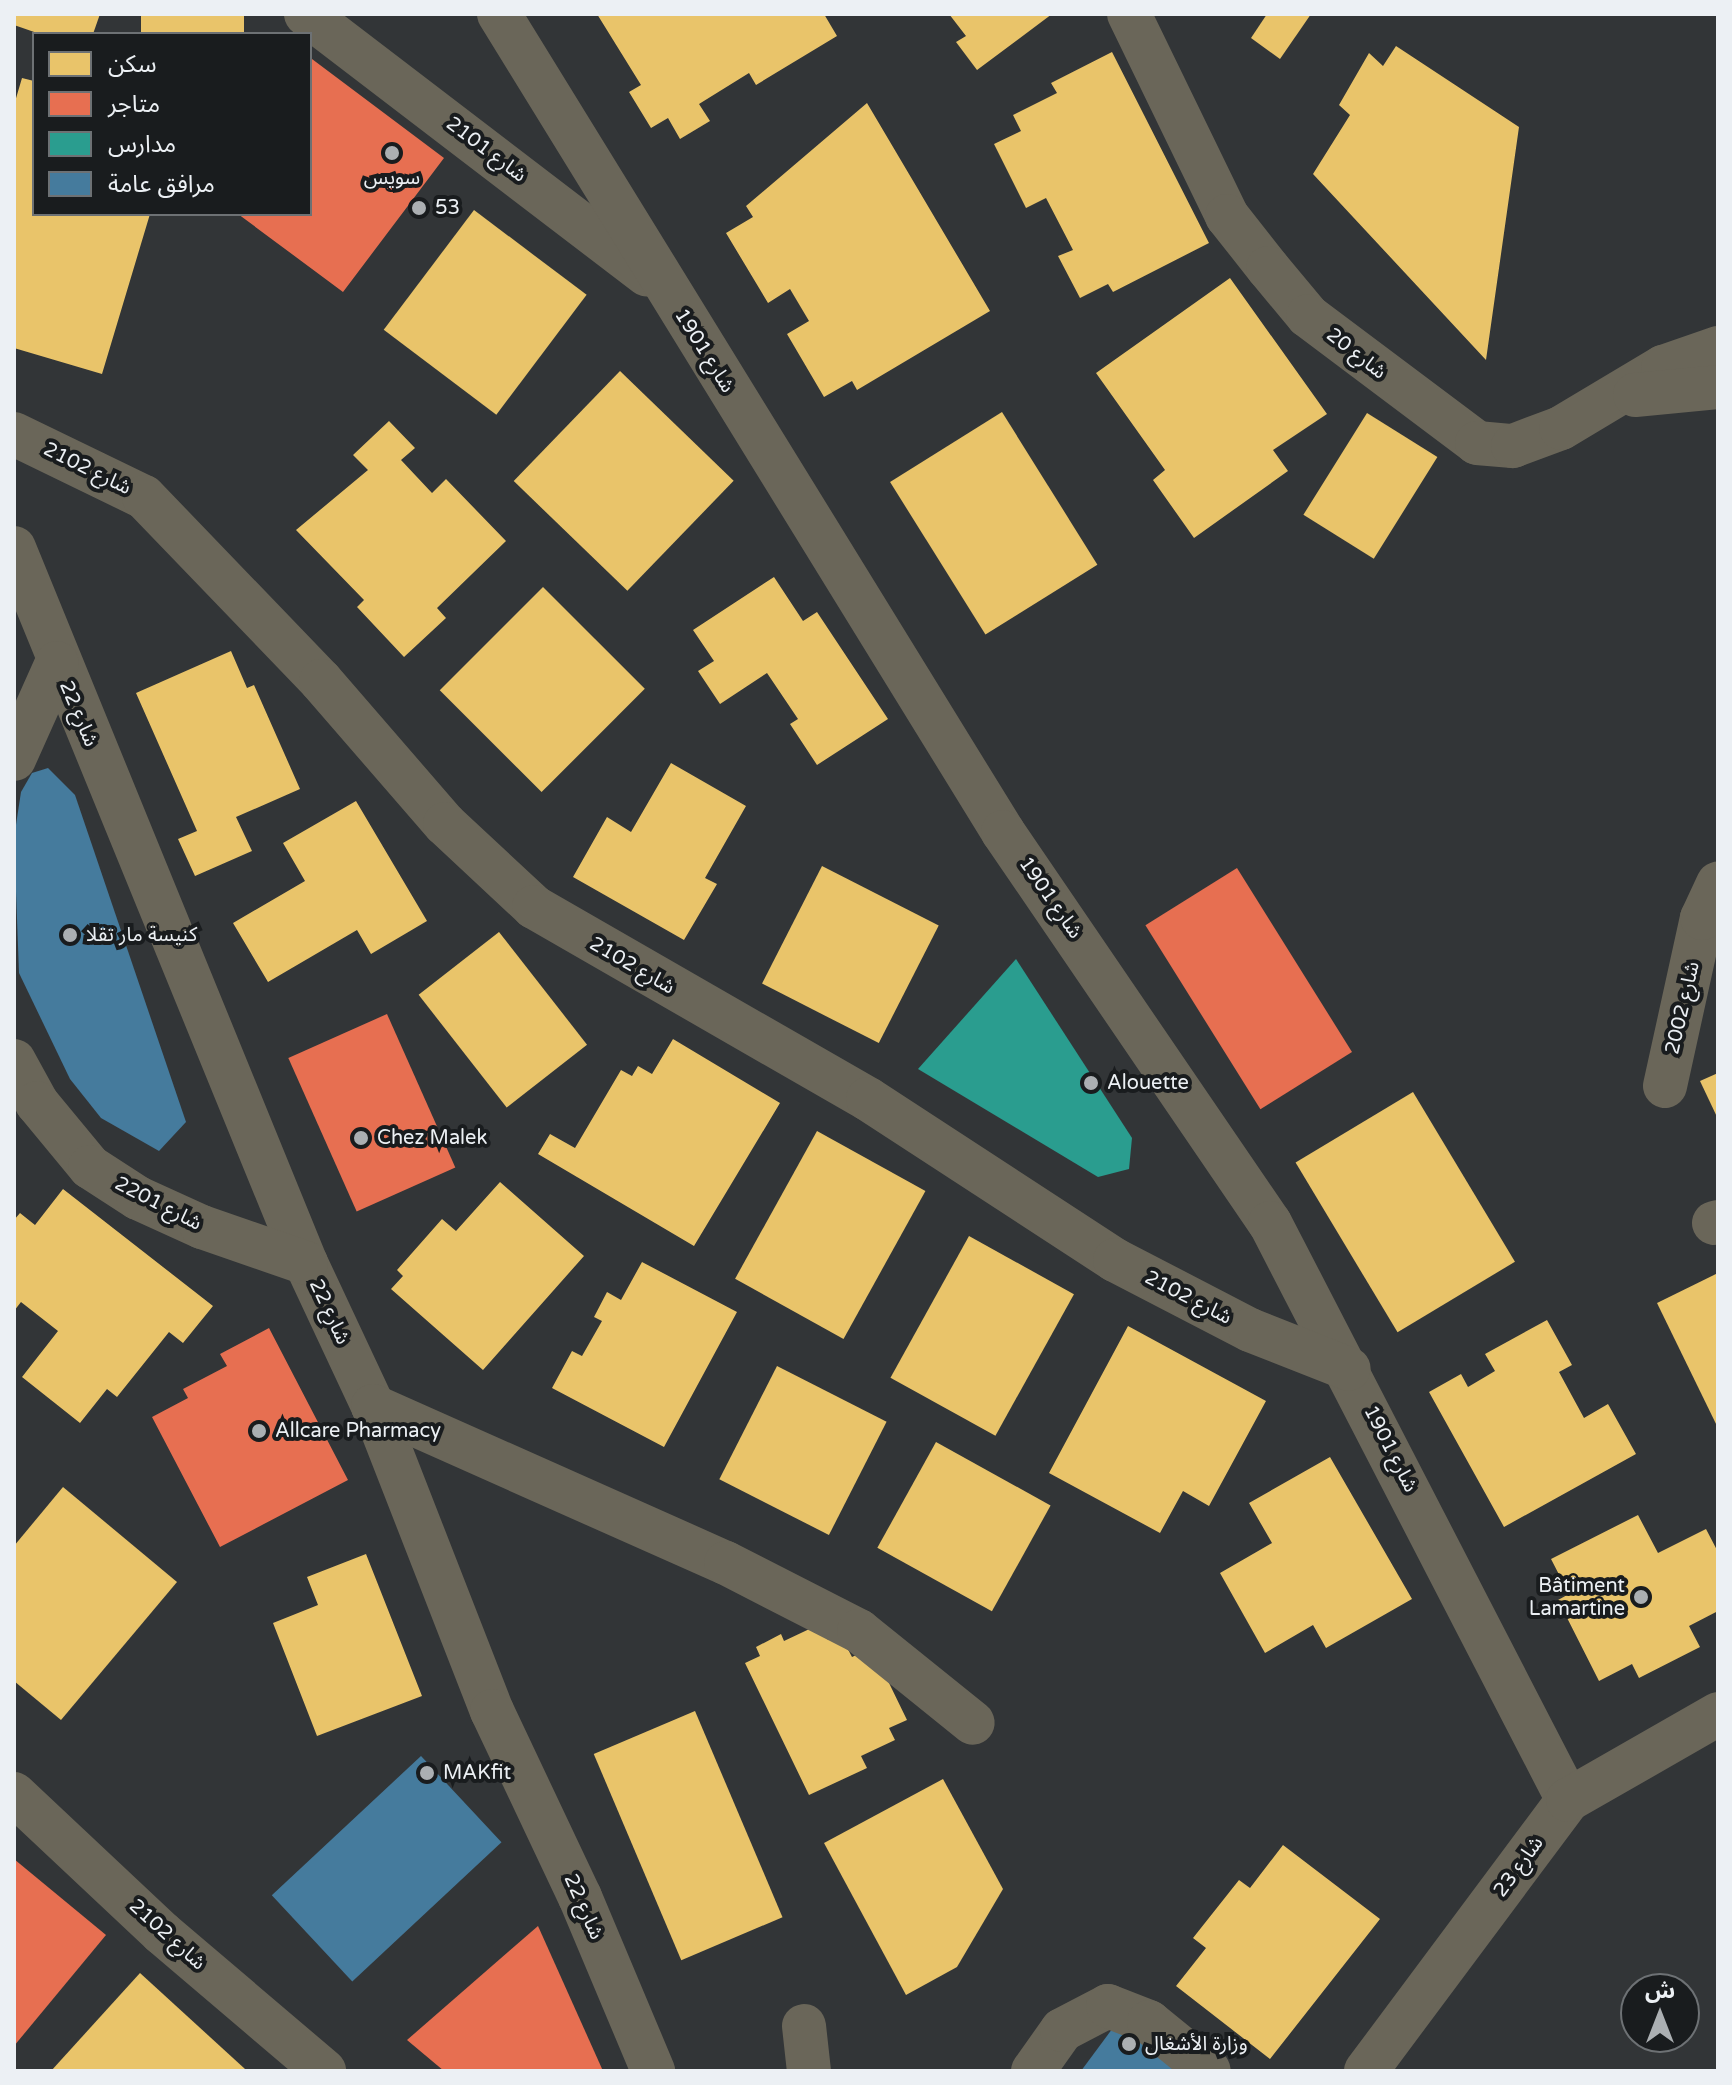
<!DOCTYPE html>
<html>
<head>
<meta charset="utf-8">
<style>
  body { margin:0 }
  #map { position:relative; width:1732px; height:2085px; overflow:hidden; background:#323537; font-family:"Varela Round","Noto Sans Arabic",sans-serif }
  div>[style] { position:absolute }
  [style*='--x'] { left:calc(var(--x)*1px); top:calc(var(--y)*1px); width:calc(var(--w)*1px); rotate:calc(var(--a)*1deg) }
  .homes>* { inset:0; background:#e9c46a; transform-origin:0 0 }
  .shops>* { inset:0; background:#e76f51; transform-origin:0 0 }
  .schools>* { inset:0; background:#2a9d8f }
  .public>* { inset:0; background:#457b9d; transform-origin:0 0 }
  .minor>* { height:44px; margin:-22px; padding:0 22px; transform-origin:22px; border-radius:22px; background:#6a6659 }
  .dots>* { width:22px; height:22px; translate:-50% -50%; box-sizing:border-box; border:4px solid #191c1e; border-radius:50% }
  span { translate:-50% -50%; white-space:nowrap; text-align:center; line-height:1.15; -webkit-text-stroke:8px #191c1e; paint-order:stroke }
  .street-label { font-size:20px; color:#ecf0f4 }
  .poi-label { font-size:20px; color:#ecf0f4 }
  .left { translate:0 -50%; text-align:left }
  .right { translate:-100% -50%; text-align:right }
  .frame { position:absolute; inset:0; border:16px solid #ecf0f4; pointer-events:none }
  .legend { position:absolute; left:32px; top:32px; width:280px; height:184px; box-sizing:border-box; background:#191c1e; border:2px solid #6d7174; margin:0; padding:10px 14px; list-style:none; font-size:24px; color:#ecf0f4 }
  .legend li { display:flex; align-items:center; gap:16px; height:40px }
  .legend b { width:40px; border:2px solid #6d7174 }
  .north { position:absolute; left:1620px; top:1973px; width:80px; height:80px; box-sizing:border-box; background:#191c1e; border:2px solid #6d7174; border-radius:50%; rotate:0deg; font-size:22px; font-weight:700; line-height:32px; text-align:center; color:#ecf0f4 }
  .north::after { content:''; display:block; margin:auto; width:28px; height:36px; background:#abafb2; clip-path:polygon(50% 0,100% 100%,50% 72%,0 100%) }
</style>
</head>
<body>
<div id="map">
  <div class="homes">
    <div style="clip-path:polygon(14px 14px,100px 14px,93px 34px,40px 34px,14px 25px)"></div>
    <div style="left:141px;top:14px;width:103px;height:21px"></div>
    <div style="clip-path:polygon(597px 14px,824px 14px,837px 36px,756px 85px,749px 73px,699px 104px,710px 121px,680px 139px,668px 118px,651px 128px,629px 92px,641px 85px)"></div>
    <div style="clip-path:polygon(949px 14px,1052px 14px,977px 70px,956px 42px,966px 36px)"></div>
    <div style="clip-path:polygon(1267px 14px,1311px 14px,1280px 59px,1251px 38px)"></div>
    <div style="clip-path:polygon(1396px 46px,1519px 127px,1486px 360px,1313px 174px,1350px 115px,1339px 105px,1369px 53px,1383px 66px)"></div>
    <div style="clip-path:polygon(1112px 52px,1209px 243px,1113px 292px,1108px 284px,1080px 298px,1058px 256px,1073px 250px,1046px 198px,1026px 208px,994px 144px,1021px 131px,1013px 115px,1057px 93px,1051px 83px)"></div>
    <div style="clip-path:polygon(22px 78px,34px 81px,34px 214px,150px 214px,102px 374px,14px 348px,14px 105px)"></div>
    <div style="clip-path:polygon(867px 103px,990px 311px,857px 390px,852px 381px,824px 397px,787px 334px,809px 321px,790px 289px,768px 303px,726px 233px,753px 217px,746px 206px)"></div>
    <div style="left:474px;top:210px;width:141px;height:150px;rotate:37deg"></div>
    <div style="clip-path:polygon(1230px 278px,1327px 414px,1273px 450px,1288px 471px,1194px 538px,1153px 480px,1165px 470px,1096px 373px)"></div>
    <div style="left:620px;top:371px;width:158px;height:153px;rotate:44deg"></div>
    <div style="left:1002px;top:412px;width:180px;height:132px;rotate:58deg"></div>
    <div style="left:1367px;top:413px;width:83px;height:120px;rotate:32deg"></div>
    <div style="clip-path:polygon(389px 421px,415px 448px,401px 460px,432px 493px,446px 479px,506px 541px,437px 608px,446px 618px,404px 657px,357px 607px,364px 600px,296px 530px,368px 470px,353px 455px)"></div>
    <div style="clip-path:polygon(774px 577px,803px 621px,817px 612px,888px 719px,817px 765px,790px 724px,798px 719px,767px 673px,720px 704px,698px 671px,714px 661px,693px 630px)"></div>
    <div style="left:543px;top:587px;width:144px;height:146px;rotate:45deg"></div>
    <div style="clip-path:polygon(231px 651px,247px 688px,254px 685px,300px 789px,236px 817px,252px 851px,195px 876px,178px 839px,197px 831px,136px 693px)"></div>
    <div style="clip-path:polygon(671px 763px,746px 806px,705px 878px,717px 884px,684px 940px,573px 877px,607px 817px,631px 832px)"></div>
    <div style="clip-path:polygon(356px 801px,427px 921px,371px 954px,357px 930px,268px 982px,233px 923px,305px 881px,283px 843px)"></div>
    <div style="left:822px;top:866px;width:131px;height:132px;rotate:27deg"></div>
    <div style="left:499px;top:932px;width:143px;height:102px;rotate:52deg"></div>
    <div style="clip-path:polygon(673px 1039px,780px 1103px,694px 1246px,538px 1154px,550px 1134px,575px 1148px,621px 1070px,632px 1076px,638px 1066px,652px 1074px)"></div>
    <div style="clip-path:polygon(1718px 1073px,1718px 1119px,1700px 1081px)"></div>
    <div style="left:1413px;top:1092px;width:198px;height:137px;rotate:59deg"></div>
    <div style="left:817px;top:1131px;width:124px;height:169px;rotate:29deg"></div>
    <div style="clip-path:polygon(500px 1182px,584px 1256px,483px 1370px,391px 1289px,403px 1276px,397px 1270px,442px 1219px,456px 1231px)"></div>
    <div style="clip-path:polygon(63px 1189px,213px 1306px,183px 1343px,169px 1332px,117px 1397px,107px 1389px,80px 1423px,22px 1377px,58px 1331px,21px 1302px,14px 1311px,14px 1220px,20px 1213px,35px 1225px)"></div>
    <div style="left:969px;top:1236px;width:120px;height:162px;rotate:29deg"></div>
    <div style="clip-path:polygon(642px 1262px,737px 1312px,664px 1447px,552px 1388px,572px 1351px,582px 1356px,602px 1321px,594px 1317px,607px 1292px,621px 1300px)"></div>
    <div style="clip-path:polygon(1718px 1273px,1718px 1428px,1657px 1303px)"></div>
    <div style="clip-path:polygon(1547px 1320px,1572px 1365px,1559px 1372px,1584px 1418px,1608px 1404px,1636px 1454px,1504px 1527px,1429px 1392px,1461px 1374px,1468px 1387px,1495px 1371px,1485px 1354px)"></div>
    <div style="clip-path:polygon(1128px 1326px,1266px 1401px,1209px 1506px,1183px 1491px,1160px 1533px,1049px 1473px)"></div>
    <div style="left:777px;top:1366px;width:123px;height:127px;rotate:27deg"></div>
    <div style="left:936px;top:1442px;width:131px;height:121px;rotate:29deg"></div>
    <div style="clip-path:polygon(1330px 1457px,1412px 1599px,1326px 1648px,1313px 1625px,1265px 1653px,1220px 1573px,1272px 1543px,1249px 1503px)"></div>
    <div style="clip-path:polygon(63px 1487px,177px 1582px,61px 1720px,14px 1681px,14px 1546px)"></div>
    <div style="clip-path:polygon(1638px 1515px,1658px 1553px,1706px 1529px,1718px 1552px,1718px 1611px,1689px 1626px,1700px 1647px,1639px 1678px,1632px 1664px,1599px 1681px,1558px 1600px,1569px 1594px,1551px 1559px)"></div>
    <div style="clip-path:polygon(366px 1554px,422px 1696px,317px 1736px,273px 1623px,318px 1605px,307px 1577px)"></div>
    <div style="clip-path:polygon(820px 1624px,828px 1640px,840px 1634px,852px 1657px,872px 1648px,907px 1720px,889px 1728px,895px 1740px,861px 1756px,867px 1768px,809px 1795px,745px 1663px,760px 1656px,756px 1647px,781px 1634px,784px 1641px)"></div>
    <div style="left:695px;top:1711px;width:224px;height:110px;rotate:67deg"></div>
    <div style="clip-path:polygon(943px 1779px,1003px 1889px,957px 1967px,906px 1995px,824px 1843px)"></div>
    <div style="clip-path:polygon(1283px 1845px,1380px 1919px,1270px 2059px,1176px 1986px,1206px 1948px,1193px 1938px,1239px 1880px,1250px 1888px)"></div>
    <div style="clip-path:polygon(140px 1973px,245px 2069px,244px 2071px,51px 2071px)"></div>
  </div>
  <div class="shops">
    <div style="clip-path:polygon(312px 59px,444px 158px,343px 292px,238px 214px,310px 214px)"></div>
    <div style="left:1237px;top:868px;width:217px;height:108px;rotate:58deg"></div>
    <div style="left:387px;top:1014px;width:168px;height:108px;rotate:66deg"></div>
    <div style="clip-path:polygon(269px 1328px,348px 1480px,220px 1547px,152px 1417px,188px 1398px,183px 1389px,227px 1366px,220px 1354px)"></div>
    <div style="clip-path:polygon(14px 1859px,106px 1935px,14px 2046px)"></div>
    <div style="clip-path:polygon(538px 1926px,603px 2071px,444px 2071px,407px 2040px)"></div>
  </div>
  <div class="schools">
    <div style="clip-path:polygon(1016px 959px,1132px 1138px,1129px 1169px,1098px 1177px,918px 1069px)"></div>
  </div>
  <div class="public">
    <div style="clip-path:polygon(48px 768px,75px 795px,186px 1122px,159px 1151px,101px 1118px,70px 1079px,19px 973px,14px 838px,21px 792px,32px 773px)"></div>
    <div style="left:421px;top:1756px;width:118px;height:204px;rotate:47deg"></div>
    <div style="clip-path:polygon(1121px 2017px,1194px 2071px,1081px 2071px)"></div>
  </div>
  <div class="minor">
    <div style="--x:306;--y:14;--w:429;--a:37.4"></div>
    <div style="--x:499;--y:14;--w:961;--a:58.36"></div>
    <div style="--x:1003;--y:832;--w:473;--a:55.7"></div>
    <div style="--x:1270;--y:1223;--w:649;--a:62.69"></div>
    <div style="--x:1129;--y:14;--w:225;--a:64.1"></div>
    <div style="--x:1227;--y:216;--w:66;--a:51.7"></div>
    <div style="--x:1268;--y:268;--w:62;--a:50.2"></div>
    <div style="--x:1308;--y:316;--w:211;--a:36.9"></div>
    <div style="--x:1477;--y:443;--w:36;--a:5"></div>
    <div style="--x:1513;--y:446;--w:51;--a:-20.6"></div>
    <div style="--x:1561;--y:428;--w:119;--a:-30.9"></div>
    <div style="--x:1663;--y:367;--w:58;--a:-19.1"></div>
    <div style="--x:1635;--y:395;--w:83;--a:-5.5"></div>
    <div style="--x:14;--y:434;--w:144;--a:25.9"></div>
    <div style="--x:144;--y:497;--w:255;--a:46.1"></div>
    <div style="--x:321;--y:681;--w:189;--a:49.1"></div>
    <div style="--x:445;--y:824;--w:122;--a:43"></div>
    <div style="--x:534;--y:907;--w:385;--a:29.9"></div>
    <div style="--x:868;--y:1099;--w:295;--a:33.1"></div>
    <div style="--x:1115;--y:1260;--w:152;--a:27.4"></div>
    <div style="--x:1250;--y:1330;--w:106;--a:21.5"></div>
    <div style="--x:14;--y:548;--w:772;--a:67.79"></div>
    <div style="--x:306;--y:1263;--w:158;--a:64.9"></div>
    <div style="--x:373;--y:1406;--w:327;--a:68.7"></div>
    <div style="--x:492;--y:1711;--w:206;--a:64.7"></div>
    <div style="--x:580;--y:1897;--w:189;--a:67.2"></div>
    <div style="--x:14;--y:759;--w:105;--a:-65.9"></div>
    <div style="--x:14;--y:1061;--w:48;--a:61.3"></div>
    <div style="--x:37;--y:1103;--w:83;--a:50.4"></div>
    <div style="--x:90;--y:1167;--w:57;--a:32.9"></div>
    <div style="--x:138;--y:1198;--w:70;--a:24.4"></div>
    <div style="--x:202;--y:1227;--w:110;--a:19.1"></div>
    <div style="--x:1665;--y:1086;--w:172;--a:-77.6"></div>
    <div style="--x:1702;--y:918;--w:38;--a:-65"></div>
    <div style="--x:1714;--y:1223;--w:4;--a:-14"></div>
    <div style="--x:373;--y:1406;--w:386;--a:24"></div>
    <div style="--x:726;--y:1563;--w:149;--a:27.1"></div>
    <div style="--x:859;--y:1631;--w:146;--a:38.9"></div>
    <div style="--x:14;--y:1794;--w:203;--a:43.2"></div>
    <div style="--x:162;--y:1933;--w:213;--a:40.4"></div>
    <div style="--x:804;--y:2026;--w:45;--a:83.7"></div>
    <div style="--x:1033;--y:2071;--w:50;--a:-54.7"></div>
    <div style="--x:1062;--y:2030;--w:52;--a:-27.6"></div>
    <div style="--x:1108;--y:2006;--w:44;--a:21.3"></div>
    <div style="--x:1149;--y:2022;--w:77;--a:39.2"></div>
    <div style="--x:1366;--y:2071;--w:338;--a:-53.3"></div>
    <div style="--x:1568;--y:1800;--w:173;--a:-29.8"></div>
  </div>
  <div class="dots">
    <div style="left:392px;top:153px;background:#abafb2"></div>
    <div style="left:419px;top:208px;background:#abafb2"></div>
    <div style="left:70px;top:935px;background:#abafb2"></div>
    <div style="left:1091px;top:1083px;background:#abafb2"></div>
    <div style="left:361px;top:1138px;background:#abafb2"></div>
    <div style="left:259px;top:1431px;background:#abafb2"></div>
    <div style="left:1641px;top:1597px;background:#abafb2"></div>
    <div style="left:427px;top:1773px;background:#abafb2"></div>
    <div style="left:1129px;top:2044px;background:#abafb2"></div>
  </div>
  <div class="street-label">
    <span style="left:486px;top:150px;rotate:37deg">شارع 2101</span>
    <span style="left:704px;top:351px;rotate:58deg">شارع 1901</span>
    <span style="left:1356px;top:354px;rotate:38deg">شارع 20</span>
    <span style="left:87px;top:469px;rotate:26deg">شارع 2102</span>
    <span style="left:78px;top:714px;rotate:67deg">شارع 22</span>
    <span style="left:1050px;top:898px;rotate:55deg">شارع 1901</span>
    <span style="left:632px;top:966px;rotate:30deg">شارع 2102</span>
    <span style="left:1683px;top:1008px;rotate:-77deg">شارع 2002</span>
    <span style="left:158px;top:1204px;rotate:27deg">شارع 2201</span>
    <span style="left:1188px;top:1298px;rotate:27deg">شارع 2102</span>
    <span style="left:329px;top:1312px;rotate:65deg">شارع 22</span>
    <span style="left:1390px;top:1449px;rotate:63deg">شارع 1901</span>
    <span style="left:1519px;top:1867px;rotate:-54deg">شارع 23</span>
    <span style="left:583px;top:1907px;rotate:66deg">شارع 22</span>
    <span style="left:167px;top:1935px;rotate:42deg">شارع 2102</span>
  </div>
  <div class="poi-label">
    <span style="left:392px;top:178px">سويس</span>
    <span class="left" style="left:435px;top:208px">53</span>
    <span class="left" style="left:86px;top:935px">كنيسة مار تقلا</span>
    <span class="left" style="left:1107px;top:1083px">Alouette</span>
    <span class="left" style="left:377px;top:1138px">Chez Malek</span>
    <span class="left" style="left:275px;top:1431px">Allcare Pharmacy</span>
    <span class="right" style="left:1625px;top:1598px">Bâtiment<br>Lamartine</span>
    <span class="left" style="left:443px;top:1773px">MAKfit</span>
    <span class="left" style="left:1145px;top:2044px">وزارة الأشغال</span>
  </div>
  <div class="frame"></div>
  <ul class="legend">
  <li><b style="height:22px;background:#e9c46a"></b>سكن</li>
  <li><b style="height:22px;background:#e76f51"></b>متاجر</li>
  <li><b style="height:22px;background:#2a9d8f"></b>مدارس</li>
  <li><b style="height:22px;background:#457b9d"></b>مرافق عامة</li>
  </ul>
  <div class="north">ش</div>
</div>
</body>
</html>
